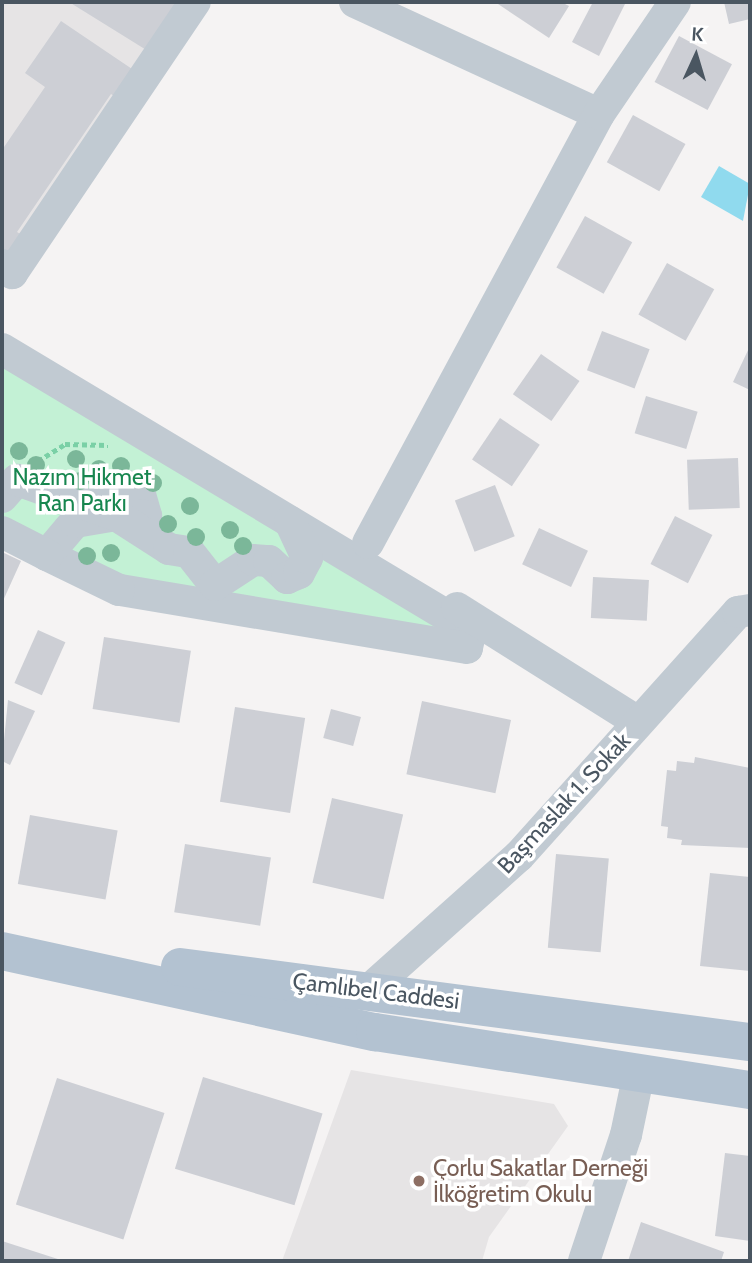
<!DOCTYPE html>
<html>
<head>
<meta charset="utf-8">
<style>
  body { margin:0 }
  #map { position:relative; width:752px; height:1263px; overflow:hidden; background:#f5f3f3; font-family:Cabin,sans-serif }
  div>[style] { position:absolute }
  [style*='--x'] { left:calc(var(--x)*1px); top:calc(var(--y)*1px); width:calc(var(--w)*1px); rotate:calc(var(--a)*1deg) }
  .education>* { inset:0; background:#e6e4e5 }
  .green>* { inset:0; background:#c3f1d5 }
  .water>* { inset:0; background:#90daee }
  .building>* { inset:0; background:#cdcfd5; transform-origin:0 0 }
  .path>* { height:4.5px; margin-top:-2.25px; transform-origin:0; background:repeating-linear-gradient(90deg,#7ad0a6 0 5px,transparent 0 8.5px) }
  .minor>* { height:32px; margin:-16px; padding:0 16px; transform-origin:16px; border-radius:16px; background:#c1cad2 }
  .major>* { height:38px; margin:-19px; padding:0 19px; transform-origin:19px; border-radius:19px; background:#b3c2d1 }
  .trees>* { width:18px; height:18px; margin:-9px; border-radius:50%; background:#7bb799 }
  .dots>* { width:19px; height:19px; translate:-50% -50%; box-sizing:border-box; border:4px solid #fff; border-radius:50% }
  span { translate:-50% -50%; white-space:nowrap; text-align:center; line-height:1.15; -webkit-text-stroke:7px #fff; paint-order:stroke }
  .park-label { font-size:23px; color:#17864f }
  .street-label { font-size:23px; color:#4a5661 }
  .education-label { font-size:23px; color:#785e54 }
  .left { translate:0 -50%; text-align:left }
  .frame { position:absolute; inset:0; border:4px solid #4a5661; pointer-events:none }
  .north { position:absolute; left:661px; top:21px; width:70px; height:70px; -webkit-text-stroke:5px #fff; paint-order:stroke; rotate:4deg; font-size:19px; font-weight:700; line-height:28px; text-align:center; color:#4a5661 }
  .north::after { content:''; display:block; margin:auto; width:24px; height:32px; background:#4a5661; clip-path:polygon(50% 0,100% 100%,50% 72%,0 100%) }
</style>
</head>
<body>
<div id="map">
  <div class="education">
    <div style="clip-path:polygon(2px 2px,203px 2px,10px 290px,2px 284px)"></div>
    <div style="clip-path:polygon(351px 1070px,554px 1104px,568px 1126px,489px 1237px,482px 1261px,282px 1261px)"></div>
  </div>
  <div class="green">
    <div style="clip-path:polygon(2px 350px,477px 644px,473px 663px,111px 592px,2px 539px)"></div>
  </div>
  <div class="water">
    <div style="clip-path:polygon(719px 166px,750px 184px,743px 221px,701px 197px)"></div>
  </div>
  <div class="building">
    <div style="clip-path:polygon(69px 2px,190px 2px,156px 56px)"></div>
    <div style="clip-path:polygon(495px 2px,561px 2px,569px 6px,549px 38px)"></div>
    <div style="clip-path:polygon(593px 2px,626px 2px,599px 56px,572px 42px)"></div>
    <div style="clip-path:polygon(724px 2px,750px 2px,750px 19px,729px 24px)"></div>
    <div style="clip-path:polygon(61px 21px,138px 73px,120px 100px,111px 94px,17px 232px,27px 238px,2px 257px,2px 150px,45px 87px,25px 73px)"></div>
    <div style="left:679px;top:36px;width:60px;height:52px;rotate:28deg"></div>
    <div style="left:633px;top:115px;width:60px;height:54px;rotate:29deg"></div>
    <div style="left:585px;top:216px;width:54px;height:59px;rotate:29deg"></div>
    <div style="left:667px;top:263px;width:54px;height:59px;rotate:29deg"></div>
    <div style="left:602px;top:331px;width:51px;height:42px;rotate:21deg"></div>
    <div style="clip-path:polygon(750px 346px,750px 390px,733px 382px)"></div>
    <div style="left:541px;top:354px;width:47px;height:49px;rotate:35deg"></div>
    <div style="left:646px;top:396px;width:54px;height:39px;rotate:17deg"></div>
    <div style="left:500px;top:418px;width:48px;height:50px;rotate:34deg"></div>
    <div style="left:738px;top:458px;width:50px;height:51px;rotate:88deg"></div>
    <div style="left:495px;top:485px;width:55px;height:43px;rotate:69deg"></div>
    <div style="left:675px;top:516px;width:42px;height:54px;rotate:27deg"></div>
    <div style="left:539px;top:528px;width:54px;height:40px;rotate:25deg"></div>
    <div style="clip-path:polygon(2px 552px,21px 561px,2px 603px)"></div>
    <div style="left:593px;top:577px;width:56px;height:41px;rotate:3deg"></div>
    <div style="left:38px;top:630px;width:30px;height:58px;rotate:24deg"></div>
    <div style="left:104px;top:637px;width:88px;height:73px;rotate:9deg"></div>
    <div style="clip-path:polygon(8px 700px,35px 711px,10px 765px,2px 761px)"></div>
    <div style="left:422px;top:701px;width:91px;height:75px;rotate:12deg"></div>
    <div style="left:235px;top:707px;width:71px;height:96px;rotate:9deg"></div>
    <div style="left:331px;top:709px;width:31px;height:30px;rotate:15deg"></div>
    <div style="clip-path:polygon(695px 757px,750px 768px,750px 848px,681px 845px,682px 840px,667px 838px,668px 827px,661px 826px,667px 770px,676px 771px,677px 761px,694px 763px)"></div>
    <div style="left:332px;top:798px;width:73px;height:87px;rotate:13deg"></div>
    <div style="left:30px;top:815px;width:89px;height:70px;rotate:10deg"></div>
    <div style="left:185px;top:844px;width:87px;height:69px;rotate:9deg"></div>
    <div style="left:556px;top:854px;width:53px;height:94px;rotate:5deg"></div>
    <div style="clip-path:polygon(710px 873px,750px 877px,750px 971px,700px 966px)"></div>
    <div style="left:203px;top:1077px;width:125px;height:96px;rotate:17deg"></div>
    <div style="left:57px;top:1078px;width:113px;height:133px;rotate:18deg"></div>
    <div style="clip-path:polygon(725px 1153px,750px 1156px,750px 1241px,715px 1236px)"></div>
    <div style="clip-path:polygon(641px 1222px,724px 1252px,721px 1261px,628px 1261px)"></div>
    <div style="clip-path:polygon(2px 1241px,64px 1261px,2px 1261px)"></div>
  </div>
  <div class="path">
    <div style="--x:38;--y:461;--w:32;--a:-32"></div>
    <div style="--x:65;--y:444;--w:43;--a:1.3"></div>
  </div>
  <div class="minor">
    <div style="--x:355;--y:2;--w:268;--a:24.7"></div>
    <div style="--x:2;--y:265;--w:13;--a:39"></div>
    <div style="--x:12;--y:273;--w:327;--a:-56"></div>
    <div style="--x:2;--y:349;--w:547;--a:30.93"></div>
    <div style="--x:471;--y:630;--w:18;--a:103"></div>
    <div style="--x:467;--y:648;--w:353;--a:-170.5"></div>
    <div style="--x:119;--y:590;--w:80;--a:-154.1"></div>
    <div style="--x:47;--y:555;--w:43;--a:-49.7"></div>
    <div style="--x:75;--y:522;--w:42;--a:-9.7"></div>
    <div style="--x:2;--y:497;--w:23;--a:-49"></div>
    <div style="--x:17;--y:480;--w:102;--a:19.5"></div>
    <div style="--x:116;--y:515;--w:25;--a:-119"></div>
    <div style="--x:104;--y:493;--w:24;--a:-17"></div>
    <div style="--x:127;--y:486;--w:13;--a:23"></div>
    <div style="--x:139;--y:491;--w:26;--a:74"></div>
    <div style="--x:146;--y:516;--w:30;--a:-178"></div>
    <div style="--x:116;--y:515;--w:63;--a:32.7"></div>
    <div style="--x:169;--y:549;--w:20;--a:9"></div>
    <div style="--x:189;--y:552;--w:42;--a:51.8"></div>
    <div style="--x:215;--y:585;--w:45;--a:-33.3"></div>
    <div style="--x:253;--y:560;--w:16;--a:4"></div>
    <div style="--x:269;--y:561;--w:25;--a:43"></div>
    <div style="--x:287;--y:578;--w:13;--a:-23"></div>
    <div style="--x:299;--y:573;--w:17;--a:-62"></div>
    <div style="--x:307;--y:558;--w:40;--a:-115"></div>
    <div style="--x:2;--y:532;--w:51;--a:27.1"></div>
    <div style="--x:368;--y:543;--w:487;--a:-61.7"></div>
    <div style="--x:599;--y:114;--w:135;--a:-55.8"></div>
    <div style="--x:457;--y:608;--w:214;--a:32.2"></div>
    <div style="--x:369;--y:990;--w:201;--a:-41.8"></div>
    <div style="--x:519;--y:856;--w:328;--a:-48.1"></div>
    <div style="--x:738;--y:612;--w:12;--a:-9"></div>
    <div style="--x:584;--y:1261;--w:133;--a:-71.6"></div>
    <div style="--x:626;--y:1135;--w:63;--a:-78.2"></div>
  </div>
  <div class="major">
    <div style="--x:2;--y:951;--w:382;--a:12.3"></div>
    <div style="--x:375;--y:1032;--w:379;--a:8.8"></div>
    <div style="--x:180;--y:967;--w:575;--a:7.5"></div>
  </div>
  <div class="trees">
    <div style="left:19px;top:451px"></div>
    <div style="left:76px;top:459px"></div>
    <div style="left:36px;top:465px"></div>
    <div style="left:121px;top:466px"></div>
    <div style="left:99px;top:469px"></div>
    <div style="left:80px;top:481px"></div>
    <div style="left:153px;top:483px"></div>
    <div style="left:190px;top:506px"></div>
    <div style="left:168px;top:524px"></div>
    <div style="left:230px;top:530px"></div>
    <div style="left:196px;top:537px"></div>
    <div style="left:243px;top:546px"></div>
    <div style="left:111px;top:553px"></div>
    <div style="left:87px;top:556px"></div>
  </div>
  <div class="dots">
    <div style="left:419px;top:1181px;background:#8d6e63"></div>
  </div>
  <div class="park-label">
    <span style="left:82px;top:490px">Nazım Hikmet<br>Ran Parkı</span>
  </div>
  <div class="street-label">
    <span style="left:564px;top:803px;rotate:-47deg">Başmaslak 1. Sokak</span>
    <span style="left:376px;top:991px;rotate:7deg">Çamlıbel Caddesi</span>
  </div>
  <div class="education-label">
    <span class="left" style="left:433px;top:1181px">Çorlu Sakatlar Derneği<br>İlköğretim Okulu</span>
  </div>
  <div class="frame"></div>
  <div class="north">K</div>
</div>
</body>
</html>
